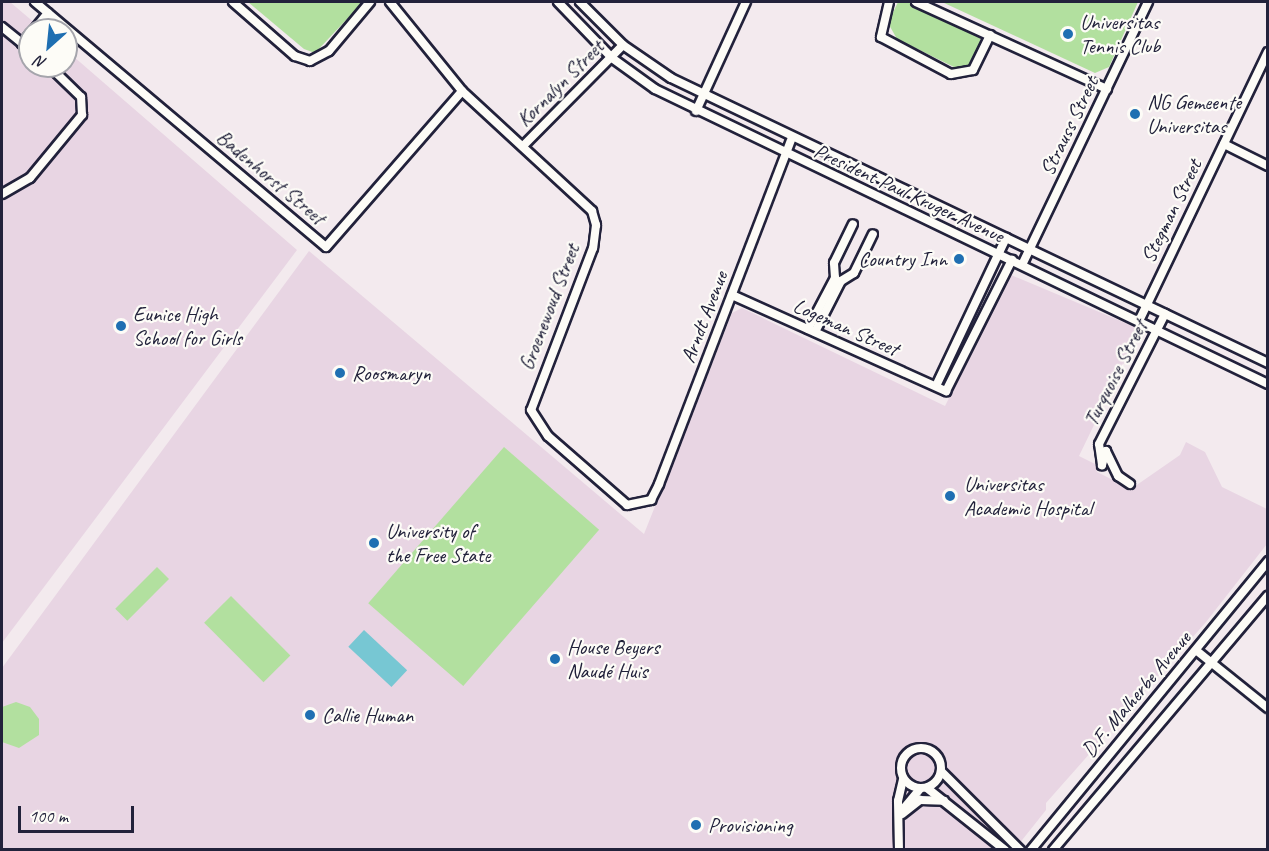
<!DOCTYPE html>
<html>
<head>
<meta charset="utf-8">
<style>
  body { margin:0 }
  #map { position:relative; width:1269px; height:851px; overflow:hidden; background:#f3eaee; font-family:Caveat,sans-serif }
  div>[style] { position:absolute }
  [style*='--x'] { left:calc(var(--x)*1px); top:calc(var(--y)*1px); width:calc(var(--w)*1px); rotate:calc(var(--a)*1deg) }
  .built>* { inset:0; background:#e8d5e3 }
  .green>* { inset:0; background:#b2e09f; transform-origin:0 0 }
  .water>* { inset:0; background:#77c7d3; transform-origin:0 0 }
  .roads { filter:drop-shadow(2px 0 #22223b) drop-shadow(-2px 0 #22223b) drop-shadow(0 2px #22223b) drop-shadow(0 -2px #22223b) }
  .minor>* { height:8px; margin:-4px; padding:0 4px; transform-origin:4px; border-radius:4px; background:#fdfcf7 }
  .minor>.ring { margin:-4px; padding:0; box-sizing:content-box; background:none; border:8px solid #fdfcf7; border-radius:50% }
  .dots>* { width:16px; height:16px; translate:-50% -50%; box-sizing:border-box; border:3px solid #fdfcf7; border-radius:50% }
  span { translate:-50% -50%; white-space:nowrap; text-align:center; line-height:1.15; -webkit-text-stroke:4.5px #fdfcf7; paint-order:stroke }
  .poi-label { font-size:21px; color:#22223b }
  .left { translate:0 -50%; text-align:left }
  .right { translate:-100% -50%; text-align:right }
  .street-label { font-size:21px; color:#22223b }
  .frame { position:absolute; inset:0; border:3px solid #22223b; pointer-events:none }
  .north { position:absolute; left:18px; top:18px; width:60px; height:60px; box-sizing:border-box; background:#fdfcf7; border:2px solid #a5a5ac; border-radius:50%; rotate:207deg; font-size:16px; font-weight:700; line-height:24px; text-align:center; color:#22223b }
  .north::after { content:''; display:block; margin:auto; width:21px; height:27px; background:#1f6fb2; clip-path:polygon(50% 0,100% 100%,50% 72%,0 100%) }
  .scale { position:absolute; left:18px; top:806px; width:116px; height:27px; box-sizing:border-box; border:3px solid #22223b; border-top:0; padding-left:8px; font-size:18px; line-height:21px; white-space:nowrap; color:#22223b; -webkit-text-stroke:4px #fdfcf7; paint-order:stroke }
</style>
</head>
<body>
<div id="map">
  <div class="built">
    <div style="clip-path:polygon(2px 2px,10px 2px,43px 30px,30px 30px,30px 66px,66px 66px,66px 50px,297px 250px,2px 643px)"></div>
    <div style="clip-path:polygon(309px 251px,644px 534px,732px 313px,742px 308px,945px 406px,1011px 275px,1135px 327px,1137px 336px,1079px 456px,1095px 464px,1097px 472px,1131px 489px,1180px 455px,1186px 442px,1205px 452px,1222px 487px,1267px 509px,1267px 544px,1206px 622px,1046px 803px,1046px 810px,1015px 849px,2px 850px,2px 668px)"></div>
  </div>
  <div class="green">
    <div style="clip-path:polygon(248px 2px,363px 2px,315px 53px,304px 49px)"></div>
    <div style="clip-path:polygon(898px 2px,918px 2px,979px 31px,981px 42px,970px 65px,956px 68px,897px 39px,888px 23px)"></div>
    <div style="clip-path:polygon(942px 2px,1138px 2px,1109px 67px,1095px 73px)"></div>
    <div style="left:504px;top:447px;width:126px;height:207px;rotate:41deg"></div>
    <div style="left:157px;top:567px;width:17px;height:59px;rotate:45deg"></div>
    <div style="left:231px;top:596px;width:84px;height:38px;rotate:45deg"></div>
    <div style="clip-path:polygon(16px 702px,30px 707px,39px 719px,39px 735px,19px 748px,2px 742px,2px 707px)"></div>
  </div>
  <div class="water">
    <div style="left:364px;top:630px;width:59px;height:23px;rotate:43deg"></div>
  </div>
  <div class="roads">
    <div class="minor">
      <div style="--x:35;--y:2;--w:380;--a:40.1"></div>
      <div style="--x:326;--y:247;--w:207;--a:-48.9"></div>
      <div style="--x:233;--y:2;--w:82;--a:41.1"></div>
      <div style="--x:295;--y:56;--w:16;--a:18"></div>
      <div style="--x:310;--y:61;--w:21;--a:-28"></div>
      <div style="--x:329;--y:51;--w:64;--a:-50.1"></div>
      <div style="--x:390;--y:2;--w:114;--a:51"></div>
      <div style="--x:462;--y:91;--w:177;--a:42.7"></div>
      <div style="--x:592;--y:211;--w:15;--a:74"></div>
      <div style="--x:596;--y:225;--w:23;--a:97"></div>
      <div style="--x:593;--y:248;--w:173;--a:110.9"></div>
      <div style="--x:531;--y:410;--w:31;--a:57"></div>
      <div style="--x:548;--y:436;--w:105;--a:41.1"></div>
      <div style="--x:627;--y:505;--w:25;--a:-12"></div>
      <div style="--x:651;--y:500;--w:18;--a:-63"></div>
      <div style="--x:659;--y:484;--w:371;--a:-69"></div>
      <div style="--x:558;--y:2;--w:78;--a:46"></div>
      <div style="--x:612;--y:58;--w:53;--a:35.8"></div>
      <div style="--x:655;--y:89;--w:680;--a:25.7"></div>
      <div style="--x:580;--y:2;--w:61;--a:45"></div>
      <div style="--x:623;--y:45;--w:58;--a:34.5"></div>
      <div style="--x:671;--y:78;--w:662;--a:25.52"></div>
      <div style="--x:889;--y:2;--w:36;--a:103"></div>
      <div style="--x:881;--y:37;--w:79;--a:27.9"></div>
      <div style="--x:951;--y:74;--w:22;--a:-10"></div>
      <div style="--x:973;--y:70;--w:39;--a:-64"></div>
      <div style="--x:916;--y:2;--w:210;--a:24.5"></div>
      <div style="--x:2;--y:27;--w:36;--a:39"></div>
      <div style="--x:34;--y:30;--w:22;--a:-51"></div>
      <div style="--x:22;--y:44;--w:13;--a:-51"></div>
      <div style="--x:696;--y:111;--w:120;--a:-65.4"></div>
      <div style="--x:1224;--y:144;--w:49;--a:26.6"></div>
      <div style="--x:523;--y:146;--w:142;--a:-45.3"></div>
      <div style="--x:2;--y:194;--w:32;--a:-30"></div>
      <div style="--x:30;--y:178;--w:82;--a:-50.5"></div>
      <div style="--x:82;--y:115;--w:18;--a:-93"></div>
      <div style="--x:81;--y:97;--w:45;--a:-135.9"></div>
      <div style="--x:1022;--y:265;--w:292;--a:-64.4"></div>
      <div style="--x:732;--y:295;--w:235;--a:24.2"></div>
      <div style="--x:946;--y:391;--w:147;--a:-63.3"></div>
      <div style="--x:1139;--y:321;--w:298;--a:-64.4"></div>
      <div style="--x:808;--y:329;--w:58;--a:-62.1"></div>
      <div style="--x:835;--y:278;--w:15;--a:-94"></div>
      <div style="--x:834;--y:263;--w:43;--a:-64"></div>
      <div style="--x:815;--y:332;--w:57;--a:-63"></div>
      <div style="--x:841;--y:281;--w:15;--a:-32"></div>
      <div style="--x:854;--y:273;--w:43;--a:-64"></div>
      <div style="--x:936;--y:386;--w:164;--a:-64.7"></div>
      <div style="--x:1130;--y:484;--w:14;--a:-146"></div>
      <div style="--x:1118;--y:476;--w:28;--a:-116"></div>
      <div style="--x:1106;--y:451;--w:15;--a:106"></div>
      <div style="--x:1102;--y:465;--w:21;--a:-98"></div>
      <div style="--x:1099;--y:444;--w:146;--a:-63.1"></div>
      <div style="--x:1197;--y:651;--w:91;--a:38.8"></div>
      <div class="ring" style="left:901px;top:748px;width:32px;height:32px"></div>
      <div style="--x:941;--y:771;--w:112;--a:45"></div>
      <div style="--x:927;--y:788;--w:100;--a:38.5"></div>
      <div style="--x:904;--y:808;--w:25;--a:-50"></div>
      <div style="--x:902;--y:814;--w:23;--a:-38"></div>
      <div style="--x:920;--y:800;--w:24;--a:2"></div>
      <div style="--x:899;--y:850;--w:49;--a:-91.2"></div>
      <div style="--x:898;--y:801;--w:23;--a:-77"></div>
      <div style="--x:1031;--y:850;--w:374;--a:-50.6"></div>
      <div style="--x:1053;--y:850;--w:333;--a:-49.8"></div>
    </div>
  </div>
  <div class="dots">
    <div style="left:1068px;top:34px;background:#1f6fb2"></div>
    <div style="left:1135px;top:114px;background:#1f6fb2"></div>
    <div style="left:959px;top:259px;background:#1f6fb2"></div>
    <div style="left:121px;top:326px;background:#1f6fb2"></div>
    <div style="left:340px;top:373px;background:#1f6fb2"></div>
    <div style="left:950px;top:496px;background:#1f6fb2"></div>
    <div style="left:374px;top:543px;background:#1f6fb2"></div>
    <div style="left:555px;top:659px;background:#1f6fb2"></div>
    <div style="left:310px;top:715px;background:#1f6fb2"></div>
    <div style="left:696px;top:825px;background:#1f6fb2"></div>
  </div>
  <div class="poi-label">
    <span class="left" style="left:1080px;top:34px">Universitas<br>Tennis Club</span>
    <span class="left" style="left:1147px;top:114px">NG Gemeente<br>Universitas</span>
    <span class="right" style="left:947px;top:259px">Country Inn</span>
    <span class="left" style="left:133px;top:326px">Eunice High<br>School for Girls</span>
    <span class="left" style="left:352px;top:373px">Roosmaryn</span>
    <span class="left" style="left:964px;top:496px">Universitas<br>Academic Hospital</span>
    <span class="left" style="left:386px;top:543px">University of<br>the Free State</span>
    <span class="left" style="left:567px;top:659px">House Beyers<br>Naudé Huis</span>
    <span class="left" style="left:322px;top:715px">Callie Human</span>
    <span class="left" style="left:708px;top:825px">Provisioning</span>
  </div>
  <div class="street-label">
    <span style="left:560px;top:83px;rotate:-45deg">Kornalyn Street</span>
    <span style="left:1069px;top:126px;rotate:-64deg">Strauss Street</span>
    <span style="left:271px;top:177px;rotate:40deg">Badenhorst Street</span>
    <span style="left:909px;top:193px;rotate:25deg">President Paul Kruger Avenue</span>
    <span style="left:1171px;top:211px;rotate:-64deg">Stegman Street</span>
    <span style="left:549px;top:307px;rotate:-69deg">Groenewoud Street</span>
    <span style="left:704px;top:317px;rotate:-69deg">Arndt Avenue</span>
    <span style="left:846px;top:327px;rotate:24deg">Logeman Street</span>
    <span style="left:1115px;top:373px;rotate:-63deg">Turquoise Street</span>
    <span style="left:1136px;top:694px;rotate:-50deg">D.F. Malherbe Avenue</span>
  </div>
  <div class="frame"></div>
  <div class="north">N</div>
  <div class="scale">100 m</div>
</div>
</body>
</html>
